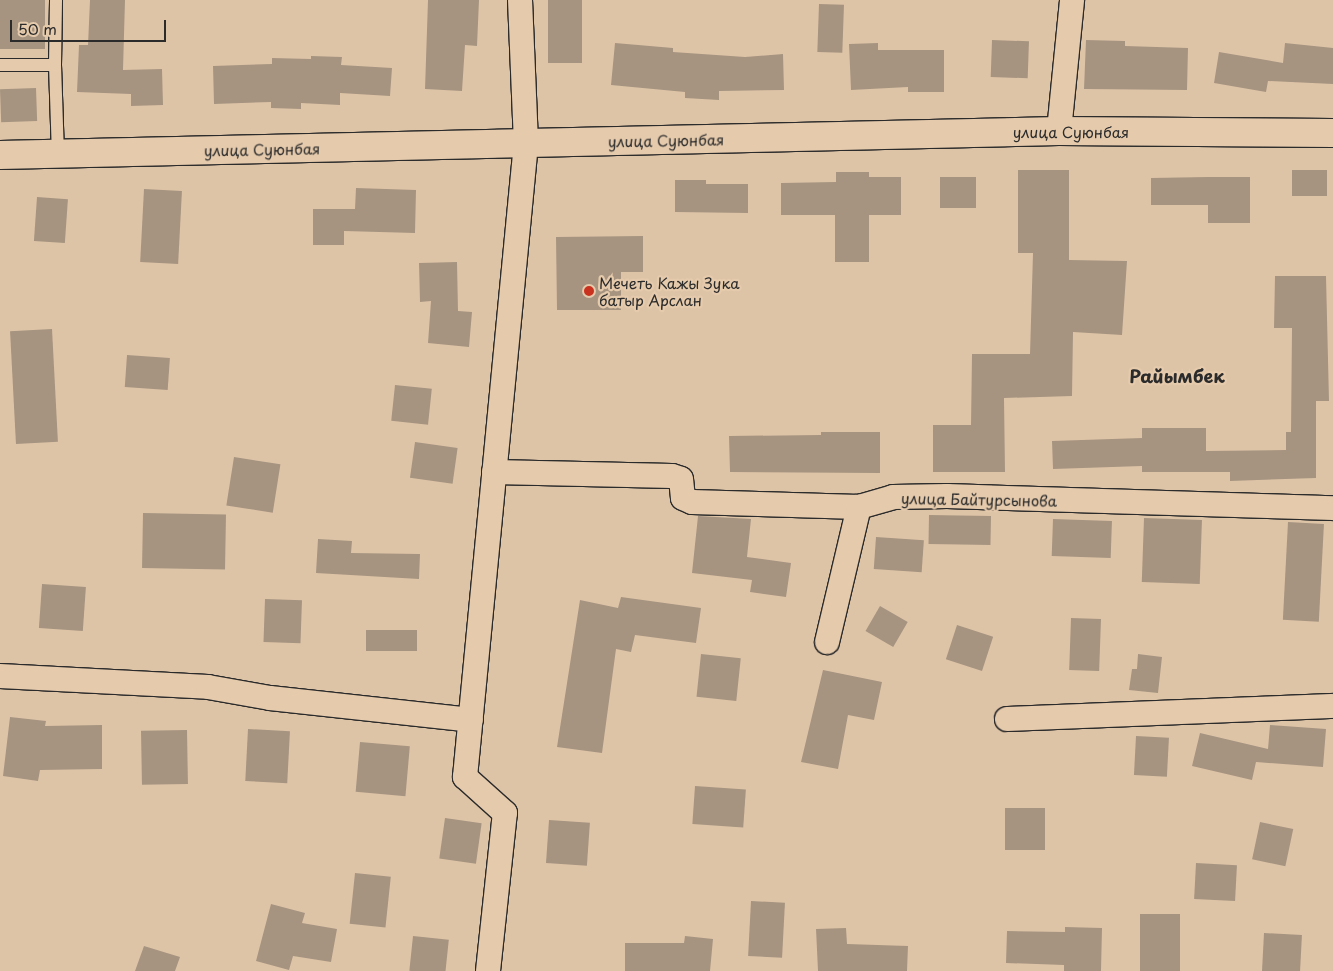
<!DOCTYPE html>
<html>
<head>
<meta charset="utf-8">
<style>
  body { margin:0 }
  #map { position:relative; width:1333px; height:971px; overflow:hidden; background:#dec4a7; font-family:"Playpen Sans",sans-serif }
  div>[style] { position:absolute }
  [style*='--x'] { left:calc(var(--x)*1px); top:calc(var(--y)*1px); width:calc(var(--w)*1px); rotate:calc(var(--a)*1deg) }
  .building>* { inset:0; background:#a69480; transform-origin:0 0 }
  .roads { filter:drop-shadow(1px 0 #2b2b2b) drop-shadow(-1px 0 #2b2b2b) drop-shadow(0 1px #2b2b2b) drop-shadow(0 -1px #2b2b2b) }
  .lane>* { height:12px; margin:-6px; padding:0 6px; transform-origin:6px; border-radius:6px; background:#e5caac }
  .street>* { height:24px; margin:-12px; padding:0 12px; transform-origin:12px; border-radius:12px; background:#e5caac }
  .secondary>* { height:28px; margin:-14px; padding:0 14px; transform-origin:14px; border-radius:14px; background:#e5caac }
  .dots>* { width:14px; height:14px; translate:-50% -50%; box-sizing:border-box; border:2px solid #e5caac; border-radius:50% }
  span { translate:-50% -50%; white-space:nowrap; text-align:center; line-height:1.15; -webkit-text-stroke:4.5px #e5caac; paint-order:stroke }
  .street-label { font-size:15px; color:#2b2b2b }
  .poi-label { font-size:15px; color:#2b2b2b }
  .left { translate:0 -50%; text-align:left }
  .quarter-label { font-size:18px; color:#2b2b2b; font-weight:700 }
  .scale { position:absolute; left:10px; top:20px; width:156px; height:22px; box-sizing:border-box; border:2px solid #2b2b2b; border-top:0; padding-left:6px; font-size:15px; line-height:18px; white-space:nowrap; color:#2b2b2b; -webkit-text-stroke:4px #e5caac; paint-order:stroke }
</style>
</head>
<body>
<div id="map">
  <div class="building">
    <div style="left:0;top:0;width:45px;height:49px"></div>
    <div style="clip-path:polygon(90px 0,125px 0,123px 70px,162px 69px,163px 105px,131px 106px,131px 94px,77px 92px,79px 45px,88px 45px)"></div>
    <div style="clip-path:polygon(428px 0,479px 0,477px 46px,465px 45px,462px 91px,425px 89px)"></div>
    <div style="left:548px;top:0;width:34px;height:63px"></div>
    <div style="left:819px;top:4px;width:25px;height:48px;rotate:2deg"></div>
    <div style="left:992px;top:40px;width:37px;height:37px;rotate:2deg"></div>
    <div style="clip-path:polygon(1086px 40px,1125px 41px,1125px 46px,1188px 48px,1187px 90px,1084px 89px)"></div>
    <div style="clip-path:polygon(615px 43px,673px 48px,673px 52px,745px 57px,783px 54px,784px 90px,719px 91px,719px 100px,685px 98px,685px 92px,611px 85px)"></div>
    <div style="clip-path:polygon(878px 43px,878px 50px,944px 50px,944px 92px,908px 92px,908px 87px,851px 90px,849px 44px)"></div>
    <div style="clip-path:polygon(1285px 43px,1333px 48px,1333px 84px,1268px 81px,1266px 92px,1214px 83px,1219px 52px,1283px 63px)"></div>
    <div style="clip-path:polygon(311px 56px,342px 57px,341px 65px,392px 68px,390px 96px,340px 93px,340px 105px,301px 103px,301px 109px,271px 108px,271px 102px,214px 104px,213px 66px,272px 64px,272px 58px,311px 59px)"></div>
    <div style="left:36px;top:88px;width:33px;height:36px;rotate:88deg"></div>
    <div style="clip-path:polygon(1018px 170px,1069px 170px,1069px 260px,1127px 261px,1122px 335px,1073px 332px,1072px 396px,1004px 398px,1005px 472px,933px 472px,933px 425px,971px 425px,972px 354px,1030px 354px,1033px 253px,1018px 253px)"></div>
    <div style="left:1292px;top:170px;width:35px;height:26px"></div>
    <div style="clip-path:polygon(836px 172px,869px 172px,869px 177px,901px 177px,901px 215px,869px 215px,869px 262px,835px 262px,835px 215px,781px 215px,781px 183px,836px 182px)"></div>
    <div style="left:940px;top:177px;width:36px;height:31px"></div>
    <div style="clip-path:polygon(1208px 177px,1250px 177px,1250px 223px,1208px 223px,1208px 205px,1151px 205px,1151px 178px)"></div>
    <div style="clip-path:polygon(675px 180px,706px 180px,706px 184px,748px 184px,748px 213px,675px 212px)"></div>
    <div style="clip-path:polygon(356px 188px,416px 190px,415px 233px,344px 231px,344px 245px,313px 245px,313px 209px,355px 209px)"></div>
    <div style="left:144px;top:189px;width:38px;height:73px;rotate:3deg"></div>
    <div style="left:37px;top:197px;width:31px;height:44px;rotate:4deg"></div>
    <div style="clip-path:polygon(643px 236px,643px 272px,621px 272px,621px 310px,557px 310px,556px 237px)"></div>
    <div style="clip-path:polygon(457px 262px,458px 311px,472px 312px,469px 347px,428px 343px,431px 301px,420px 302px,419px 263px)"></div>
    <div style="clip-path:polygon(1275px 276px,1326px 276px,1329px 401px,1316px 401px,1316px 478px,1230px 481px,1230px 472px,1142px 472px,1142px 466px,1053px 469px,1052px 441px,1142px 438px,1142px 428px,1206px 428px,1206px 451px,1286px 450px,1286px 432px,1291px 432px,1292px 328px,1274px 328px)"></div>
    <div style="left:52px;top:329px;width:113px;height:42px;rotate:87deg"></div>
    <div style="left:127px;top:355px;width:43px;height:32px;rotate:4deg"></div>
    <div style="left:395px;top:385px;width:37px;height:36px;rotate:6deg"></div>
    <div style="clip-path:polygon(821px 432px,880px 432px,880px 473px,730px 472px,729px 436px,821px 435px)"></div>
    <div style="left:415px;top:442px;width:43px;height:36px;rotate:8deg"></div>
    <div style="left:234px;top:457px;width:47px;height:49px;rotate:9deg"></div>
    <div style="left:143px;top:513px;width:83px;height:55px;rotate:1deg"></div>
    <div style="left:929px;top:515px;width:62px;height:29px;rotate:1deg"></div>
    <div style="clip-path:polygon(698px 516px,751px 519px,747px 557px,791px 563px,786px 597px,750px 592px,752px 580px,692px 573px)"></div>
    <div style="left:1144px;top:518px;width:58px;height:64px;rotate:2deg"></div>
    <div style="left:1053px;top:519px;width:59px;height:37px;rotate:2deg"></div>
    <div style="left:1288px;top:522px;width:36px;height:98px;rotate:3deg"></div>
    <div style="left:876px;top:537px;width:48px;height:32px;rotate:4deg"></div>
    <div style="clip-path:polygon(318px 539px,352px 541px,351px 553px,420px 554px,419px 579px,316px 573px)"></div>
    <div style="left:42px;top:584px;width:44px;height:44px;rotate:4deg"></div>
    <div style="clip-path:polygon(621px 597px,701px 608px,696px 643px,635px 635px,631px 652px,616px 649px,602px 753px,557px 747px,580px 600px,618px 608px)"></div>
    <div style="left:265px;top:599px;width:37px;height:43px;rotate:2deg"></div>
    <div style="left:880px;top:606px;width:32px;height:29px;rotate:30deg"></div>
    <div style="left:1071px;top:618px;width:30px;height:52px;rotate:2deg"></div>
    <div style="left:957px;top:625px;width:38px;height:36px;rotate:18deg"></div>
    <div style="left:366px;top:630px;width:51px;height:21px"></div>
    <div style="left:701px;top:654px;width:40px;height:43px;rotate:6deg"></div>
    <div style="clip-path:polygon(1138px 654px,1162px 657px,1158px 693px,1129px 690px,1132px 669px,1137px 669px)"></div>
    <div style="clip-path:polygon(823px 670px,882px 682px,874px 720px,848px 715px,838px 769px,801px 762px)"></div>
    <div style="clip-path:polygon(10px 717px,46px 721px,45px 726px,102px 725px,102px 769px,40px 770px,38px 781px,3px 776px)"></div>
    <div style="clip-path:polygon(1270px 725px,1326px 729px,1323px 767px,1256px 762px,1252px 780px,1192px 766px,1200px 733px,1268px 749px)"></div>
    <div style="left:248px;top:729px;width:42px;height:52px;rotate:3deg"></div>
    <div style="left:187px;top:730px;width:54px;height:46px;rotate:89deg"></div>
    <div style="left:1136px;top:736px;width:33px;height:39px;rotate:3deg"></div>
    <div style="left:360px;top:742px;width:50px;height:50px;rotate:5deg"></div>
    <div style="left:695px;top:786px;width:51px;height:38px;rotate:4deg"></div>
    <div style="left:1005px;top:808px;width:40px;height:42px"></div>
    <div style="left:445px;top:818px;width:37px;height:41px;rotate:8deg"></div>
    <div style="left:549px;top:820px;width:41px;height:43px;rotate:4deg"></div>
    <div style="left:1260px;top:822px;width:34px;height:38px;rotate:12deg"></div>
    <div style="left:1196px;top:863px;width:41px;height:36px;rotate:3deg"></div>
    <div style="left:355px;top:873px;width:36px;height:51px;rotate:6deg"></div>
    <div style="left:751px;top:901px;width:34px;height:55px;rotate:3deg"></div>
    <div style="clip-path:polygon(271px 904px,305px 913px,302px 923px,337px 929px,331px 962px,293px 956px,289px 970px,256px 961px)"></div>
    <div style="left:1140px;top:914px;width:40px;height:57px"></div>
    <div style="clip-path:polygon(1065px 927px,1102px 928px,1101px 971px,1064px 971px,1064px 965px,1006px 963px,1007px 931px,1065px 932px)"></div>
    <div style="clip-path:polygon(846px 928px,847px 944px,908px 946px,907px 971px,818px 971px,816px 929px)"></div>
    <div style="left:1264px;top:933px;width:38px;height:38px;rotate:3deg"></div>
    <div style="left:413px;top:936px;width:36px;height:35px;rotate:6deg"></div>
    <div style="clip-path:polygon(685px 936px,713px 939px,710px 971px,625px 971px,625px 943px,684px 943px)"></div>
    <div style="clip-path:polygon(144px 946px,180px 957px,175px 971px,135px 971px)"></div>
  </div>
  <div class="roads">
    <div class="lane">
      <div style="--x:0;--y:65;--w:55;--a:0"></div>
      <div style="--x:55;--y:65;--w:89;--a:88.1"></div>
      <div style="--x:55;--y:65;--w:65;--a:-89.1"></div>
    </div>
    <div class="street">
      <div style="--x:1059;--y:131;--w:132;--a:-84.3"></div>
      <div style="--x:494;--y:472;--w:178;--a:1.3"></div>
      <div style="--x:672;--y:476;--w:9;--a:18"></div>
      <div style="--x:681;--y:479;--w:19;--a:84"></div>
      <div style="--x:683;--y:498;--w:10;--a:24"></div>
      <div style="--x:692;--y:502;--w:167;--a:1.7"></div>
      <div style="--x:859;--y:507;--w:35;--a:-16"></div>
      <div style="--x:893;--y:497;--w:54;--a:-1.1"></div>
      <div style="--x:947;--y:496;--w:386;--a:1.8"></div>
      <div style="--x:827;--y:642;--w:139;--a:-76.7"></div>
      <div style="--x:0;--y:676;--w:208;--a:3"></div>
      <div style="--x:208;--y:687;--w:63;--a:10.1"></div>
      <div style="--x:270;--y:698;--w:202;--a:6.2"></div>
      <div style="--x:1007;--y:719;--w:326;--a:-2.3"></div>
      <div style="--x:488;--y:971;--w:159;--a:-83.9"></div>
      <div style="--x:505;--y:813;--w:54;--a:-138"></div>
      <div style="--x:465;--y:777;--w:637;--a:-84.5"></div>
      <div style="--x:526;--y:143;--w:143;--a:-92.4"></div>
    </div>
    <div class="secondary">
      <div style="--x:0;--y:155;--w:1059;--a:-1.3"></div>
      <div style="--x:1059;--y:131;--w:274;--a:0.4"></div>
    </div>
  </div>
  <div class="dots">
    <div style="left:589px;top:291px;background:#c8321e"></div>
  </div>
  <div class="street-label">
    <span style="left:1071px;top:132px">улица Суюнбая</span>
    <span style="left:666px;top:140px;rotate:-1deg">улица Суюнбая</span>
    <span style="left:262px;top:149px;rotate:-1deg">улица Суюнбая</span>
    <span style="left:979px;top:499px;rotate:1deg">улица Байтурсынова</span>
  </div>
  <div class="poi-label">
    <span class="left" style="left:599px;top:291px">Мечеть Кажы Зука<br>батыр Арслан</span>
  </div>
  <div class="quarter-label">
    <span style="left:1177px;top:376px">Райымбек</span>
  </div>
  <div class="scale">50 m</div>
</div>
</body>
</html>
